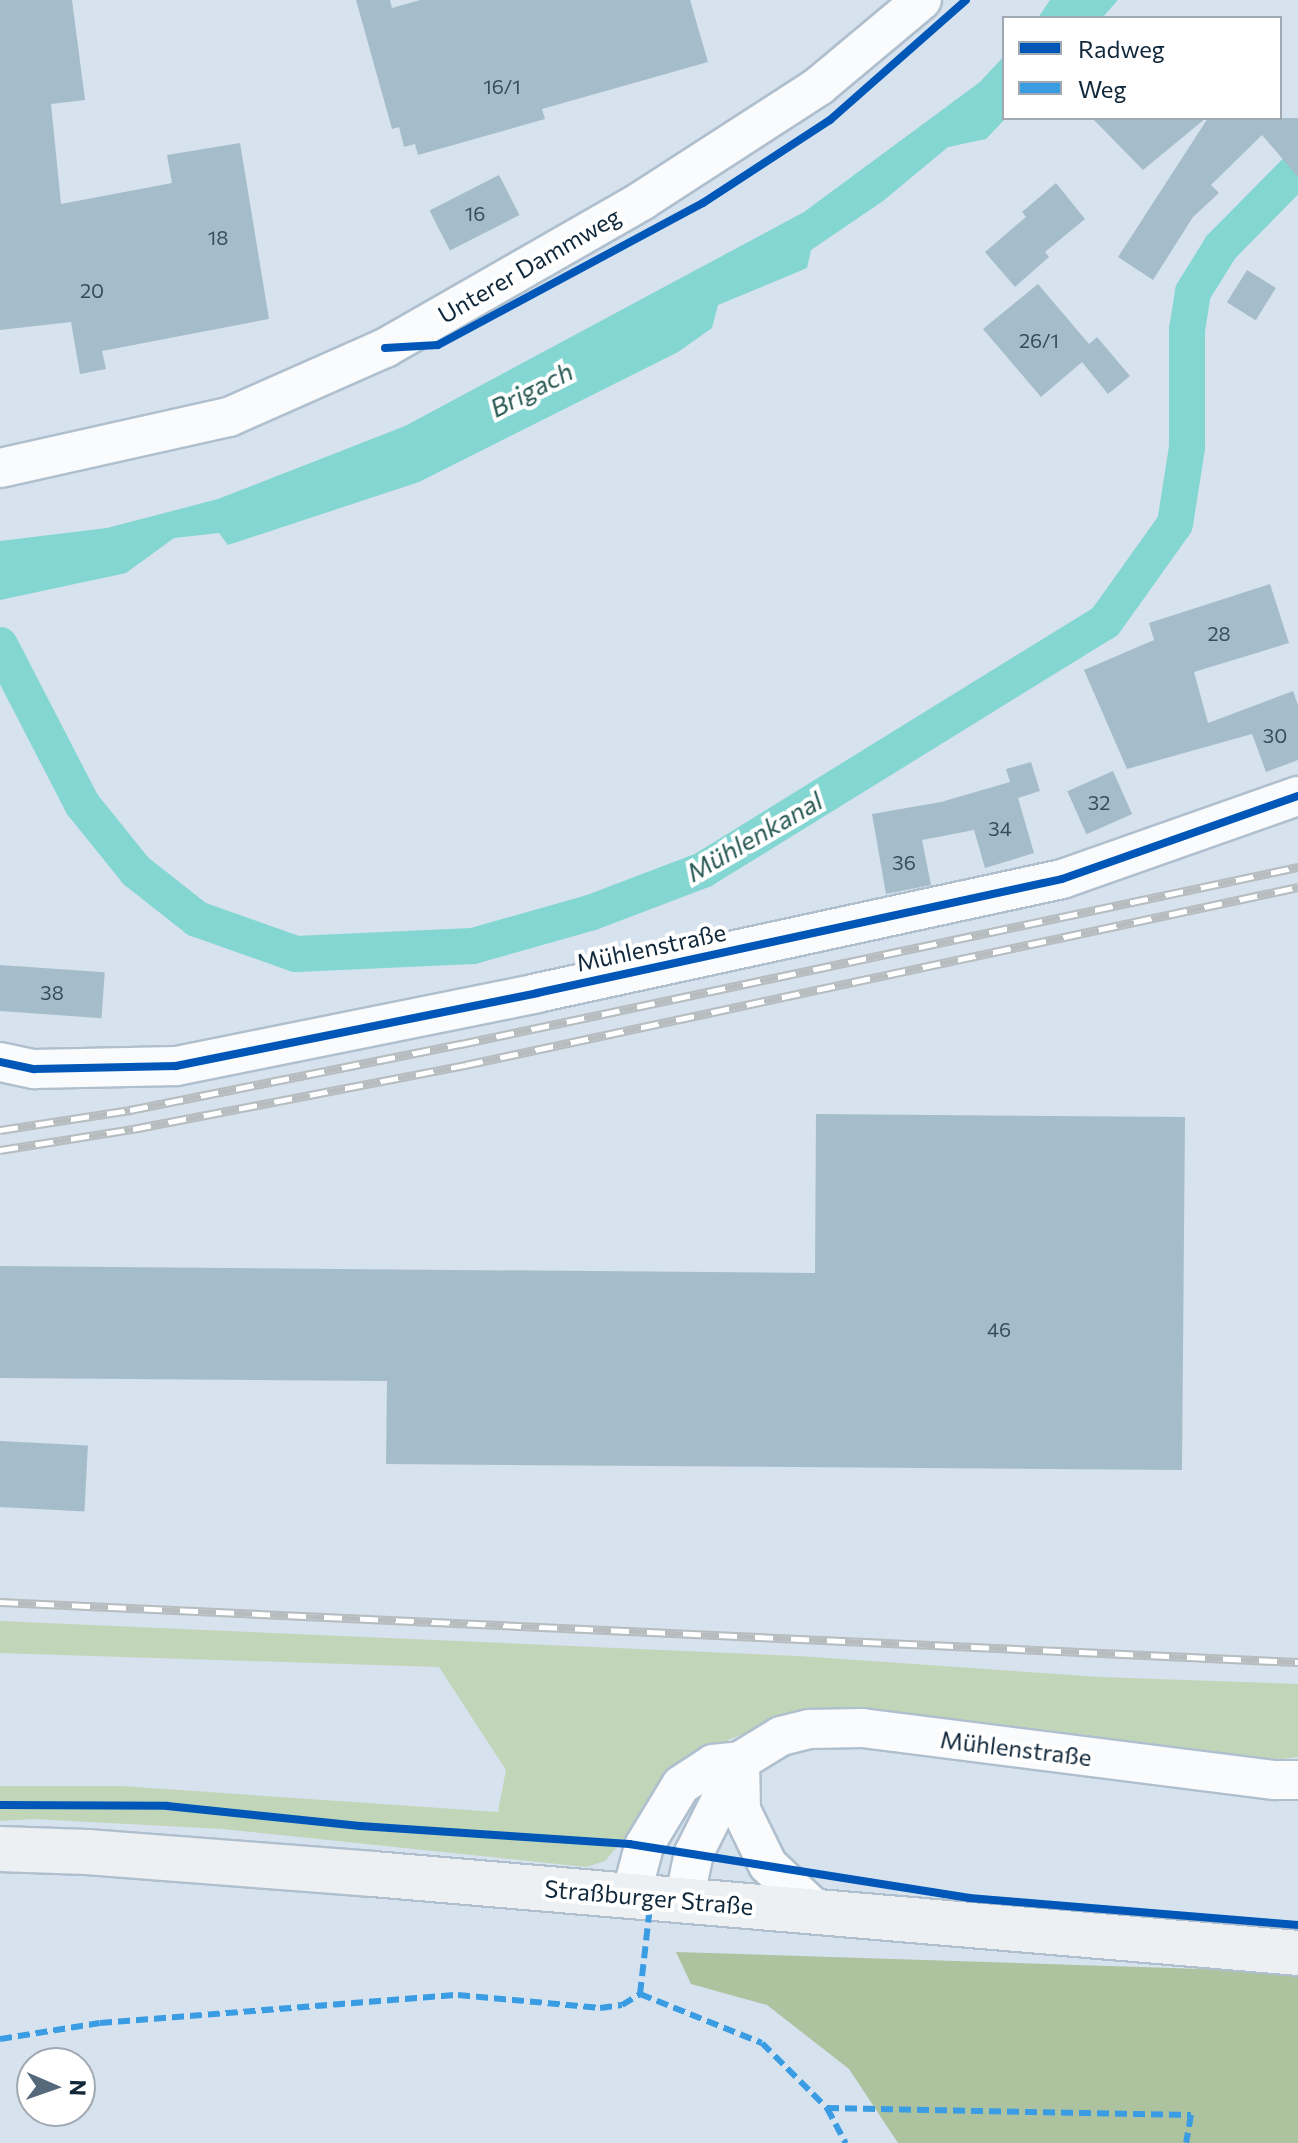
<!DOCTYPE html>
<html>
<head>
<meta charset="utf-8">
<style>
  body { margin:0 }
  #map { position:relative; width:1298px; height:2143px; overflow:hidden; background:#d6e2ee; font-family:Commissioner,sans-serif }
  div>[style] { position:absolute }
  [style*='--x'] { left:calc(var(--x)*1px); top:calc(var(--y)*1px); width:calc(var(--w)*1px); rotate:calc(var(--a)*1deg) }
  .green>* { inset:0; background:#c1d5b8 }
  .forest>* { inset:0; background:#adc3a0 }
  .water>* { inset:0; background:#83d6d2 }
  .canal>* { height:36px; margin:-18px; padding:0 18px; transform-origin:18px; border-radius:18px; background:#83d6d2 }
  .building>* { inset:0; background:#a5bdca; transform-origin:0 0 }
  .roads { filter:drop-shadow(2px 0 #afbfce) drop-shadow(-2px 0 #afbfce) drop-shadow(0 2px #afbfce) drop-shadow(0 -2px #afbfce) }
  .street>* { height:38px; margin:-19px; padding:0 19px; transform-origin:19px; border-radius:19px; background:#f9fbfc }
  .secondary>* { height:44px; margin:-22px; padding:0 22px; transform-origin:22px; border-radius:22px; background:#ecf0f3 }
  .rail>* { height:9px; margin-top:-4.5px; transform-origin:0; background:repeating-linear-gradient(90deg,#fff 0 18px,#b7bcbf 0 36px); box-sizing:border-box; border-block:2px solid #b7bcbf }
  .quiet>* { height:6px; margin-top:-3px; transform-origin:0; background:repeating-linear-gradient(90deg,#3a9ce2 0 12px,transparent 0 18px) }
  .cycleway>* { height:8px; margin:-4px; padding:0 4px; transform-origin:4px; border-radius:4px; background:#0057b8 }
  span { translate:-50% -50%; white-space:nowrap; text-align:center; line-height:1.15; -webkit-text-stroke:8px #fff; paint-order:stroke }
  .number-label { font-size:20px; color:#364d5f }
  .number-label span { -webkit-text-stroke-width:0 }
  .street-label { font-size:24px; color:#11283b }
  .water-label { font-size:26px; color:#295a55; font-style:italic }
  .legend { position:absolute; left:1002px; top:16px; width:280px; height:104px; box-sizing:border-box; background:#fff; border:2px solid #a0a9b1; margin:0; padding:10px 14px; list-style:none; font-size:24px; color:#11283b }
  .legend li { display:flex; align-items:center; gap:16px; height:40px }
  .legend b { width:40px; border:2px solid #a0a9b1 }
  .north { position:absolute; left:16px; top:2047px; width:80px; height:80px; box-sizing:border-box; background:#fff; border:2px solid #a0a9b1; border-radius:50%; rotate:92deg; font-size:22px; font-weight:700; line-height:32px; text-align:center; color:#11283b }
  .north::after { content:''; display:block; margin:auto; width:28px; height:36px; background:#56697a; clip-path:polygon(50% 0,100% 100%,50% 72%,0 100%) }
</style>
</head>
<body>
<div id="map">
  <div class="green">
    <div style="clip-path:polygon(0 1621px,799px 1656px,1100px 1677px,1298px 1684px,1298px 1757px,1282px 1759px,773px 1723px,730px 1739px,699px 1760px,658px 1799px,605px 1861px,586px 1867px,223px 1829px,33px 1819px,0 1821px,0 1786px,121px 1786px,498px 1812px,506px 1770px,439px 1667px,0 1653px)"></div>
  </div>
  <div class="forest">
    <div style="clip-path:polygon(676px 1952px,1298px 1972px,1298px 2143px,898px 2143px,849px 2069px,767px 2005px,691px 1984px)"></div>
  </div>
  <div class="water">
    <div style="clip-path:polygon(1050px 0,1118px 0,1102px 18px,1038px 18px)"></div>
    <div style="clip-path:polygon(1004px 56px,1006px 118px,986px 139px,948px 147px,883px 201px,811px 250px,807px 268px,718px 305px,712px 328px,678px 352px,419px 482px,228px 545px,219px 533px,174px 538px,126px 573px,0 600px,0 541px,107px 528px,218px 499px,405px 426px,804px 212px,980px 82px)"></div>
  </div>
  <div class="canal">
    <div style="--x:0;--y:645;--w:179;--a:62.7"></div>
    <div style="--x:82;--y:804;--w:86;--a:51.1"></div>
    <div style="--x:136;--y:871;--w:78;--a:38.2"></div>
    <div style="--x:197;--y:919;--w:105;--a:19.5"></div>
    <div style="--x:296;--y:954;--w:177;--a:-2.6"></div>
    <div style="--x:473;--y:946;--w:122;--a:-15.8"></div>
    <div style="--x:590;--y:913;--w:121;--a:-20.8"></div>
    <div style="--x:703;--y:870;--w:472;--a:-31.7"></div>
    <div style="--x:1105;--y:622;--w:120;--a:-54.5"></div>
    <div style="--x:1175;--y:524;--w:78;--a:-81.1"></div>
    <div style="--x:1187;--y:447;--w:117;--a:-90"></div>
    <div style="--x:1187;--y:330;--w:38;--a:-81"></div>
    <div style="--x:1193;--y:292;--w:53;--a:-58.1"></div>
    <div style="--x:1221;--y:247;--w:110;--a:-45.4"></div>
  </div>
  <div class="building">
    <div style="clip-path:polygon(0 0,72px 0,85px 100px,51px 104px,61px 204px,172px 183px,167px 155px,240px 143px,269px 319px,102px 351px,106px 369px,80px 374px,71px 322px,0 330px)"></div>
    <div style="clip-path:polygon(356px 0,390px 0,392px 8px,420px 0,690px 0,708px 62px,542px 109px,545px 119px,418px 155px,415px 144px,404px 147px,399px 127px,392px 129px)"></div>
    <div style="clip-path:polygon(1092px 118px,1206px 118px,1143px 170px)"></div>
    <div style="clip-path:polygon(1208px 118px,1298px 118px,1298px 177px,1262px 135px,1211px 185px,1219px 193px,1193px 217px,1153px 280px,1118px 257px)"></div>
    <div style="left:499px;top:175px;width:45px;height:78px;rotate:63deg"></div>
    <div style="clip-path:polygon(1056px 183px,1085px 219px,1045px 252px,1049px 257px,1015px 287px,985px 252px,1026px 217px,1022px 212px)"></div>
    <div style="left:1247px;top:270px;width:34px;height:38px;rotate:32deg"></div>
    <div style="clip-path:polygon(1038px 284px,1089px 344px,1097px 337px,1130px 376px,1108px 394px,1082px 362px,1041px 397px,983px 329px)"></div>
    <div style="clip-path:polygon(1270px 584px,1289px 643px,1194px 672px,1208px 723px,1293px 691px,1298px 705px,1298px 760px,1266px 772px,1252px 734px,1127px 769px,1084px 670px,1154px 640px,1149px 623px)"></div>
    <div style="clip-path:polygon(1031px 762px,1040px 791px,1018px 798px,1034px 853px,985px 868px,974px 830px,922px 840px,931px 885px,886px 894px,872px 814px,941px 802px,1010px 782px,1006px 769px)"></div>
    <div style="left:1113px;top:771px;width:47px;height:50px;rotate:66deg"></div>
    <div style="left:0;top:965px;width:105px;height:46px;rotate:4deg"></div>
    <div style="clip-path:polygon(816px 1114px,1185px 1117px,1182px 1470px,386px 1464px,387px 1381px,0 1378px,0 1266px,815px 1273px)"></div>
    <div style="left:0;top:1441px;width:88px;height:66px;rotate:3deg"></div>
  </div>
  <div class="roads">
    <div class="street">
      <div style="--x:0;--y:468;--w:235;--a:-12.6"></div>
      <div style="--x:229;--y:417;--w:171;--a:-23.9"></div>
      <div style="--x:385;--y:348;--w:297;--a:-29.8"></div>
      <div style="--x:643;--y:200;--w:210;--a:-32.9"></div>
      <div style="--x:819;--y:86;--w:134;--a:-39.9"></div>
      <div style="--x:0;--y:1062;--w:35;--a:12"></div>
      <div style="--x:34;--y:1069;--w:142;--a:-1.2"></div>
      <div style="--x:176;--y:1066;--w:368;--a:-11.4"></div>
      <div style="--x:537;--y:993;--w:537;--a:-12.25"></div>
      <div style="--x:1062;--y:879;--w:250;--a:-19.4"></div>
      <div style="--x:740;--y:1761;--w:49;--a:88.8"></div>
      <div style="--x:741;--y:1810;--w:61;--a:63.9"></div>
      <div style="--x:768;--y:1865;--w:70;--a:43.3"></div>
      <div style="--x:631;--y:1896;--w:52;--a:-75.4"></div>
      <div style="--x:644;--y:1846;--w:71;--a:-58.8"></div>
      <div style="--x:681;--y:1785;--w:38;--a:-33"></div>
      <div style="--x:713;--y:1764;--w:27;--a:-6"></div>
      <div style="--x:740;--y:1761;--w:48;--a:-31.4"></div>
      <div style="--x:781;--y:1736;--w:30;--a:-14"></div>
      <div style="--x:810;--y:1729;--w:52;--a:-1.1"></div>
      <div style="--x:862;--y:1728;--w:416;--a:7.2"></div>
      <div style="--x:1275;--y:1780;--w:23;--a:0"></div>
      <div style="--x:684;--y:1900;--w:48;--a:-78"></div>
      <div style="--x:694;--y:1853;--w:96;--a:-63.4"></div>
    </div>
    <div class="secondary">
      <div style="--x:0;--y:1849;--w:87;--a:2"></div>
      <div style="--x:87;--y:1852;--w:287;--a:4.4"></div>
      <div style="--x:373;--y:1874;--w:928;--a:4.88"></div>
    </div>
  </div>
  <div class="rail">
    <div style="--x:0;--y:1130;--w:132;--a:-8.7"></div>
    <div style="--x:130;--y:1110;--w:338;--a:-11.3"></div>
    <div style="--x:461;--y:1044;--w:856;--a:-11.94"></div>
    <div style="--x:0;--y:1150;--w:135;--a:-9"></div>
    <div style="--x:133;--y:1129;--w:338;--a:-10.9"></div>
    <div style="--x:465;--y:1065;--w:852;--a:-12.06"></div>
    <div style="--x:0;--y:1602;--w:1299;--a:2.65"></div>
  </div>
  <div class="quiet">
    <div style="--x:640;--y:1994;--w:131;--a:21.9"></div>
    <div style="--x:762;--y:2043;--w:92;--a:45"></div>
    <div style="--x:827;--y:2108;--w:40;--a:62"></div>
    <div style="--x:0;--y:2039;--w:101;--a:-9.1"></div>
    <div style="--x:100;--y:2023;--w:359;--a:-4.5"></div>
    <div style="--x:458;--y:1995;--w:143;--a:5.2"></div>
    <div style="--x:600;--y:2008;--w:22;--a:-8"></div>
    <div style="--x:622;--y:2005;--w:21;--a:-31"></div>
    <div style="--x:640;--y:1994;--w:98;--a:-83.5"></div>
    <div style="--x:827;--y:2108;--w:364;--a:1.1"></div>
    <div style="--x:1191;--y:2115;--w:28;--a:100"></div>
  </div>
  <div class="cycleway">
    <div style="--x:385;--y:348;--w:53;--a:-3.2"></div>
    <div style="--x:438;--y:345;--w:301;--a:-28.2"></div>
    <div style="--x:703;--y:203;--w:152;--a:-33.2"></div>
    <div style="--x:830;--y:120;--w:181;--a:-41.4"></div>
    <div style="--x:0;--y:1062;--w:35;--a:12"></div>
    <div style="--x:34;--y:1069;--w:142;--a:-1.2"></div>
    <div style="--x:176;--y:1066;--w:368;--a:-11.4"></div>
    <div style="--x:537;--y:993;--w:537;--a:-12.25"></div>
    <div style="--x:1062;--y:879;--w:250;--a:-19.4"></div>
    <div style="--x:0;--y:1805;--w:167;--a:0.3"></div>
    <div style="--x:167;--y:1806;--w:194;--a:5.9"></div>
    <div style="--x:360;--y:1826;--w:270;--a:3.8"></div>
    <div style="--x:629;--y:1844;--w:345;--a:9"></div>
    <div style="--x:970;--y:1898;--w:329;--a:4.7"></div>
  </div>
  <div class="number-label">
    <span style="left:502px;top:86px">16/1</span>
    <span style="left:475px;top:213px">16</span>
    <span style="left:218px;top:237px">18</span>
    <span style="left:92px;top:290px">20</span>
    <span style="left:1039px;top:340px">26/1</span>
    <span style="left:1219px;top:633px">28</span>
    <span style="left:1275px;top:735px">30</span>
    <span style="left:1099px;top:802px">32</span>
    <span style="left:1000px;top:828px">34</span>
    <span style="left:904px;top:862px">36</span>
    <span style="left:52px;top:992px">38</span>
    <span style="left:999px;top:1329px">46</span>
  </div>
  <div class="street-label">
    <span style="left:529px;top:265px;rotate:-30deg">Unterer Dammweg</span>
    <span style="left:651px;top:947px;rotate:-12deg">Mühlenstraße</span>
    <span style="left:1016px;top:1748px;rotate:7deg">Mühlenstraße</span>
    <span style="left:649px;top:1897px;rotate:5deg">Straßburger Straße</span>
  </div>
  <div class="water-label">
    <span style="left:531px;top:389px;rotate:-27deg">Brigach</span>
    <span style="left:754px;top:836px;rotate:-30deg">Mühlenkanal</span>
  </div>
  <ul class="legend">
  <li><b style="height:10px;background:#0057b8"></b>Radweg</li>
  <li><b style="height:10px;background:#3a9ce2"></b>Weg</li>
  </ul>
  <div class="north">N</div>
</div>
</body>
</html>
